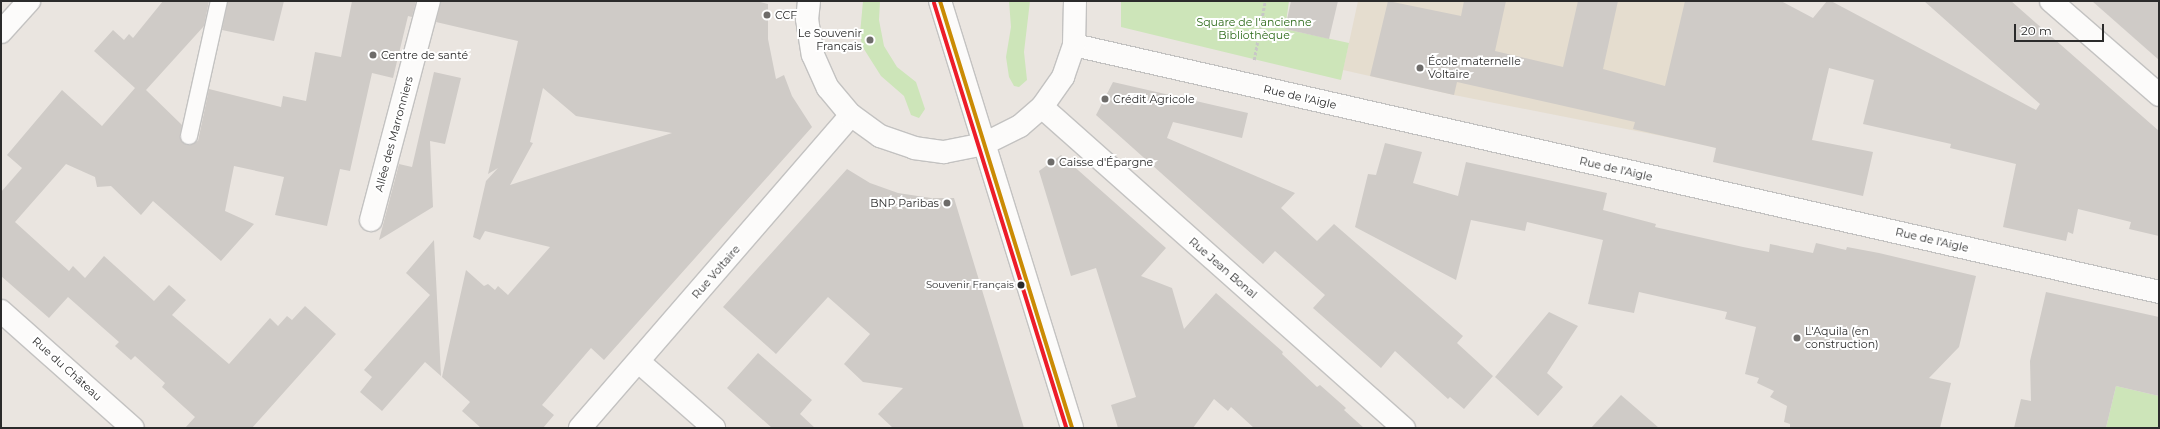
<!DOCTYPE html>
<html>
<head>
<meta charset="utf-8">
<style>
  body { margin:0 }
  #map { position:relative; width:2160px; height:429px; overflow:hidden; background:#eae5e0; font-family:Montserrat,sans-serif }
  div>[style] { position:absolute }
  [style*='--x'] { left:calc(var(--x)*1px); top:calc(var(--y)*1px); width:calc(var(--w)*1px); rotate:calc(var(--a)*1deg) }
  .education>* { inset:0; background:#e5ddcf }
  .green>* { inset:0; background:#cde5b9 }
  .building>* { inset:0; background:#cfcbc7 }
  .path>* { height:2.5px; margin-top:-1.25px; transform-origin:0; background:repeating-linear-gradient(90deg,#c8c7c7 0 3px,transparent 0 5px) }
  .roads { filter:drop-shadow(1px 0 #c3c2c1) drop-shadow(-1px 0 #c3c2c1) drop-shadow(0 1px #c3c2c1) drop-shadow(0 -1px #c3c2c1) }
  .service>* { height:16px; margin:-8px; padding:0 8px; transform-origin:8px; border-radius:8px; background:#fcfbfa }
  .minor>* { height:22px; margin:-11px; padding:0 11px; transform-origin:11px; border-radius:11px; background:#fcfbfa }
  .secondary>* { height:22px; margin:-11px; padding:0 11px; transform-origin:11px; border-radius:11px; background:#fcfbfa }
  .bus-1>* { height:4px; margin:-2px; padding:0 2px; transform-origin:2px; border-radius:2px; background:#ca8b04 }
  .bus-2>* { height:4px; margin:-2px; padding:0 2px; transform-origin:2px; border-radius:2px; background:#ed1c29 }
  .dots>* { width:11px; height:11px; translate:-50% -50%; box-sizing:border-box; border:2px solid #fff; border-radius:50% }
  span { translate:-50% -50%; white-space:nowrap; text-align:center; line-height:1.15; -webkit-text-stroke:4px #fff; paint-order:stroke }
  .bus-label { font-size:10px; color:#2b2b2b }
  .right { translate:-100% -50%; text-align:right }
  .poi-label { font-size:11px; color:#2b2b2b }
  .left { translate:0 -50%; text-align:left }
  .park-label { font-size:11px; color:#2c6a19 }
  .street-label { font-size:11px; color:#2b2b2b }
  .frame { position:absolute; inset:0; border:2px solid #2b2b2b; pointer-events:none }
  .scale { position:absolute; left:2014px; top:24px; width:90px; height:18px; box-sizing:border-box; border:2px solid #2b2b2b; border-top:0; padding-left:5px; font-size:12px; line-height:14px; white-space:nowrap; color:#2b2b2b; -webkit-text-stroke:3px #fff; paint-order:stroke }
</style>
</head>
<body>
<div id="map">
  <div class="education">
    <div style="clip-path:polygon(1358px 1px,1724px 1px,1692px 142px,1454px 95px,1343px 70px)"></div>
  </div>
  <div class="green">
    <div style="clip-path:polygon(863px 1px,880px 1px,879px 20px,884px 46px,897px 67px,916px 82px,925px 109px,919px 118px,911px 115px,904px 96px,881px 76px,862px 46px,860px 34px)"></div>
    <div style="clip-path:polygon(1009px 1px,1030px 1px,1024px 52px,1027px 80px,1019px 87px,1014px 86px,1009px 77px,1006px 57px,1011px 27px)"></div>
    <div style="clip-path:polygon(1121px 1px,1289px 1px,1285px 29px,1349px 43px,1341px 80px,1121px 27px)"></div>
    <div style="clip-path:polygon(2116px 386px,2159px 396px,2159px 428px,2106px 428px)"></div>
  </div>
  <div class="building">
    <div style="clip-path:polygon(163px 1px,209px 1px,204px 26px,146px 90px,182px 125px,180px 138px,187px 145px,198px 141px,209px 89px,281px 107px,283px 96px,306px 101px,315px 52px,341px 57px,352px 1px,416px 1px,412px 17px,408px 16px,393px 78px,372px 73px,350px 171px,340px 169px,327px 226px,275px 215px,284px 177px,234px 166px,225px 211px,254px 224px,221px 261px,153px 201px,141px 215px,111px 186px,97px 187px,95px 177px,66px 164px,15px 222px,69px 271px,73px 266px,85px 278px,104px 256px,154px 301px,169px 285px,186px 300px,172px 315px,229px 364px,270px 318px,278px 326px,287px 316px,292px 320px,305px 306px,336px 334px,252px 428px,185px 428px,195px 417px,162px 387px,165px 383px,135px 356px,131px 360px,115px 346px,119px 342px,68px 297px,49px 318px,1px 276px,1px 192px,22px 168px,7px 155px,62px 90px,102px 126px,135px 88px,94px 51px,113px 30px,124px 40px,129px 34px,133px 38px)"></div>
    <div style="clip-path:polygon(228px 1px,284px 1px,274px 41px,222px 30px)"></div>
    <div style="clip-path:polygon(evenodd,441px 1px,756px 1px,768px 4px,768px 39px,776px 79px,784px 75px,792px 96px,812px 127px,604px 360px,591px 348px,542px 405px,554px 415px,543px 428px,481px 428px,462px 411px,470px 402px,442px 377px,466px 270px,484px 286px,488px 284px,495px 290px,498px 286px,508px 295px,550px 247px,485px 231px,480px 240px,473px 237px,486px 181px,498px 168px,488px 174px,518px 41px,436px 22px,441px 1px,543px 88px,576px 116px,672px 133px,510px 185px,533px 143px,530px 142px,543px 88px)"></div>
    <div style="clip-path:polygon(1291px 1px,1338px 1px,1329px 39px,1285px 29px)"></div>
    <div style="clip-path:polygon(1388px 1px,1461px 16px,1464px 1px,1506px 1px,1495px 51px,1563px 67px,1578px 1px,1618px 1px,1603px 69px,1665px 86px,1685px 1px,1781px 1px,1813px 18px,1827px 1px,1831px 1px,2036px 110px,2040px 104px,1924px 1px,2011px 1px,2159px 131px,2159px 236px,2129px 229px,2131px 222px,2078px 209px,2073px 234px,2068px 232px,2066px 241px,2003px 227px,2016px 164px,1950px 148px,1951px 144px,1863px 124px,1874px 80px,1829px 68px,1812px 140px,1873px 152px,1863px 196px,1713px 162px,1716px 148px,1633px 129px,1635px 122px,1457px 82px,1454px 95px,1370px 76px)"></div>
    <div style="clip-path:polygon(2092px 1px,2159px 1px,2159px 60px)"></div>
    <div style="clip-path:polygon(434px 72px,461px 78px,445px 144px,430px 141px,433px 207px,379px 240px,399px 164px,412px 167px)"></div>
    <div style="clip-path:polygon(1113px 82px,1248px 113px,1242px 138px,1173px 122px,1167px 138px,1295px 193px,1281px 208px,1317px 241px,1334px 224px,1463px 336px,1457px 343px,1493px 376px,1464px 409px,1450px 397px,1448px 399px,1395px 351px,1381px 368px,1313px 308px,1325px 295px,1275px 251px,1263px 264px,1096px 115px)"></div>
    <div style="clip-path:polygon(1385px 143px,1422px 152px,1413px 183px,1458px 196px,1466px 162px,1607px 193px,1603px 210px,1656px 224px,1655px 227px,1743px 247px,1769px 252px,1770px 244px,1813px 253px,1816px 243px,1846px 250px,1847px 247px,1879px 253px,1976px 276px,1959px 347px,1929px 378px,1951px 383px,1940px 428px,1790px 427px,1790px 424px,1784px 422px,1787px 406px,1770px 397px,1774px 391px,1757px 383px,1759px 378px,1745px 374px,1756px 327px,1725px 319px,1727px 312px,1639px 292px,1634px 313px,1588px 304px,1603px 240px,1527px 222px,1525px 231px,1471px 220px,1456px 280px,1355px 227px,1368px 174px,1376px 175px)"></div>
    <div style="clip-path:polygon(1061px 155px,1166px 248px,1141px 276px,1172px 288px,1184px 329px,1216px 293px,1283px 352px,1282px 354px,1317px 387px,1320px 385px,1346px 408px,1344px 410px,1364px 428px,1254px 428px,1231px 407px,1228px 411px,1214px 399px,1193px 428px,1118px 428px,1111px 405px,1136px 397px,1096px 268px,1071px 276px,1039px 171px)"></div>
    <div style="clip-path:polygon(847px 169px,870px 183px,898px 193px,931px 198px,954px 198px,1024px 428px,893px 428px,878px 414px,903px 388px,863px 382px,844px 364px,870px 334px,828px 297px,776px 354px,723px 307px)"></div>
    <div style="clip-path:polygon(434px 240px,441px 376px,425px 362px,382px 411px,360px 392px,372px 377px,364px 370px,430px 295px,406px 273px)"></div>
    <div style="clip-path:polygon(2046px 292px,2159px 317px,2159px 396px,2116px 386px,2106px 428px,2014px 428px,2021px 399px,2031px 401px,2030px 361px)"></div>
    <div style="clip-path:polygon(1549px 312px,1578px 326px,1547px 373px,1563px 387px,1538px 416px,1495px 377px)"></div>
    <div style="clip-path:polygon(758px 353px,812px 400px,800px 414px,815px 428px,772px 428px,727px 388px)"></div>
    <div style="clip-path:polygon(1621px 395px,1659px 428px,1591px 428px)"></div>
  </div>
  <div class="path">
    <div style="--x:1254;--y:60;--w:60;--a:-79.4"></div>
  </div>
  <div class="roads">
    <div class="service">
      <div style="--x:189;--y:136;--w:138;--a:-77.5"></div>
    </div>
    <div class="minor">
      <div style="--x:2051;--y:1;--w:143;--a:41"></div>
      <div style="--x:1;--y:32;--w:42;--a:-47.9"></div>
      <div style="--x:1074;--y:45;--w:1113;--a:12.82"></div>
      <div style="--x:1042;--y:107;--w:484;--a:41.6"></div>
      <div style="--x:371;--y:220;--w:227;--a:-75.2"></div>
      <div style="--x:1;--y:311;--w:176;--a:41.6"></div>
      <div style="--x:639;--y:362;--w:100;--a:41.3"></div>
      <div style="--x:580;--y:428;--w:414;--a:-49.1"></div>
    </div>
    <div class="secondary">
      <div style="--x:809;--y:1;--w:18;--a:96"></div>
      <div style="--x:807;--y:19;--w:36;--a:81"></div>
      <div style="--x:813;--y:55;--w:36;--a:66"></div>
      <div style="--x:828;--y:88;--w:35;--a:50"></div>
      <div style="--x:851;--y:115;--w:36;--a:36"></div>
      <div style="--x:880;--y:136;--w:36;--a:19"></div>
      <div style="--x:914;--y:148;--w:30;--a:8"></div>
      <div style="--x:944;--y:152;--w:41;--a:-11.3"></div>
      <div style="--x:984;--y:144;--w:40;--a:-26.6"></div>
      <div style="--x:1020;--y:126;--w:29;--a:-41"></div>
      <div style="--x:1042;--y:107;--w:37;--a:-55"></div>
      <div style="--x:1063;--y:77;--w:34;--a:-71"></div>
      <div style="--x:1074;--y:45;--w:44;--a:-88.7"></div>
      <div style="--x:940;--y:1;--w:447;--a:72.8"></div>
    </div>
  </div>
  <div class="bus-1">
    <div style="--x:940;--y:1;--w:447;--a:72.8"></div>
  </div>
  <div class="bus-2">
    <div style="--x:934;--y:3;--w:445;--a:72.7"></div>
  </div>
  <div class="dots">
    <div style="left:767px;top:15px;background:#6e6c6a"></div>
    <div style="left:870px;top:40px;background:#6e6c6a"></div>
    <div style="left:373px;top:55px;background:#6e6c6a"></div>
    <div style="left:1420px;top:68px;background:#6e6c6a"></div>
    <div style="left:1105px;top:99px;background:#6e6c6a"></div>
    <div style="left:1051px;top:162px;background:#6e6c6a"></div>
    <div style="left:947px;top:203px;background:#6e6c6a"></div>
    <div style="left:1021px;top:285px;background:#2b2b2b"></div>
    <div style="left:1797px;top:338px;background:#6e6c6a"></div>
  </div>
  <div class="bus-label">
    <span class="right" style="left:1014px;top:285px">Souvenir Français</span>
  </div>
  <div class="poi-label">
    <span class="left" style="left:775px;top:15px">CCF</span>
    <span class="right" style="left:862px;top:40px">Le Souvenir<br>Français</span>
    <span class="left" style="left:381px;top:55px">Centre de santé</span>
    <span class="left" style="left:1428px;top:68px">École maternelle<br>Voltaire</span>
    <span class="left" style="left:1113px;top:99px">Crédit Agricole</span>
    <span class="left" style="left:1059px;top:162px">Caisse d'Épargne</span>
    <span class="right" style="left:939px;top:203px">BNP Paribas</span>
    <span class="left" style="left:1805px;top:338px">L'Aquila (en<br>construction)</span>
  </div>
  <div class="park-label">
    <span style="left:1254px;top:29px">Square de l'ancienne<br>Bibliothèque</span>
  </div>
  <div class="street-label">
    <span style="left:1300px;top:97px;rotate:13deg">Rue de l'Aigle</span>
    <span style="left:394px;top:134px;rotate:-75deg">Allée des Marronniers</span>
    <span style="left:1616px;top:169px;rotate:13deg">Rue de l'Aigle</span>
    <span style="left:1932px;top:240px;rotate:13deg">Rue de l'Aigle</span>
    <span style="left:1223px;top:268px;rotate:41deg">Rue Jean Bonal</span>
    <span style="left:716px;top:272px;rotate:-49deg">Rue Voltaire</span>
    <span style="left:67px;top:369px;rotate:42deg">Rue du Château</span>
  </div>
  <div class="frame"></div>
  <div class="scale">20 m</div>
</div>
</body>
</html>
